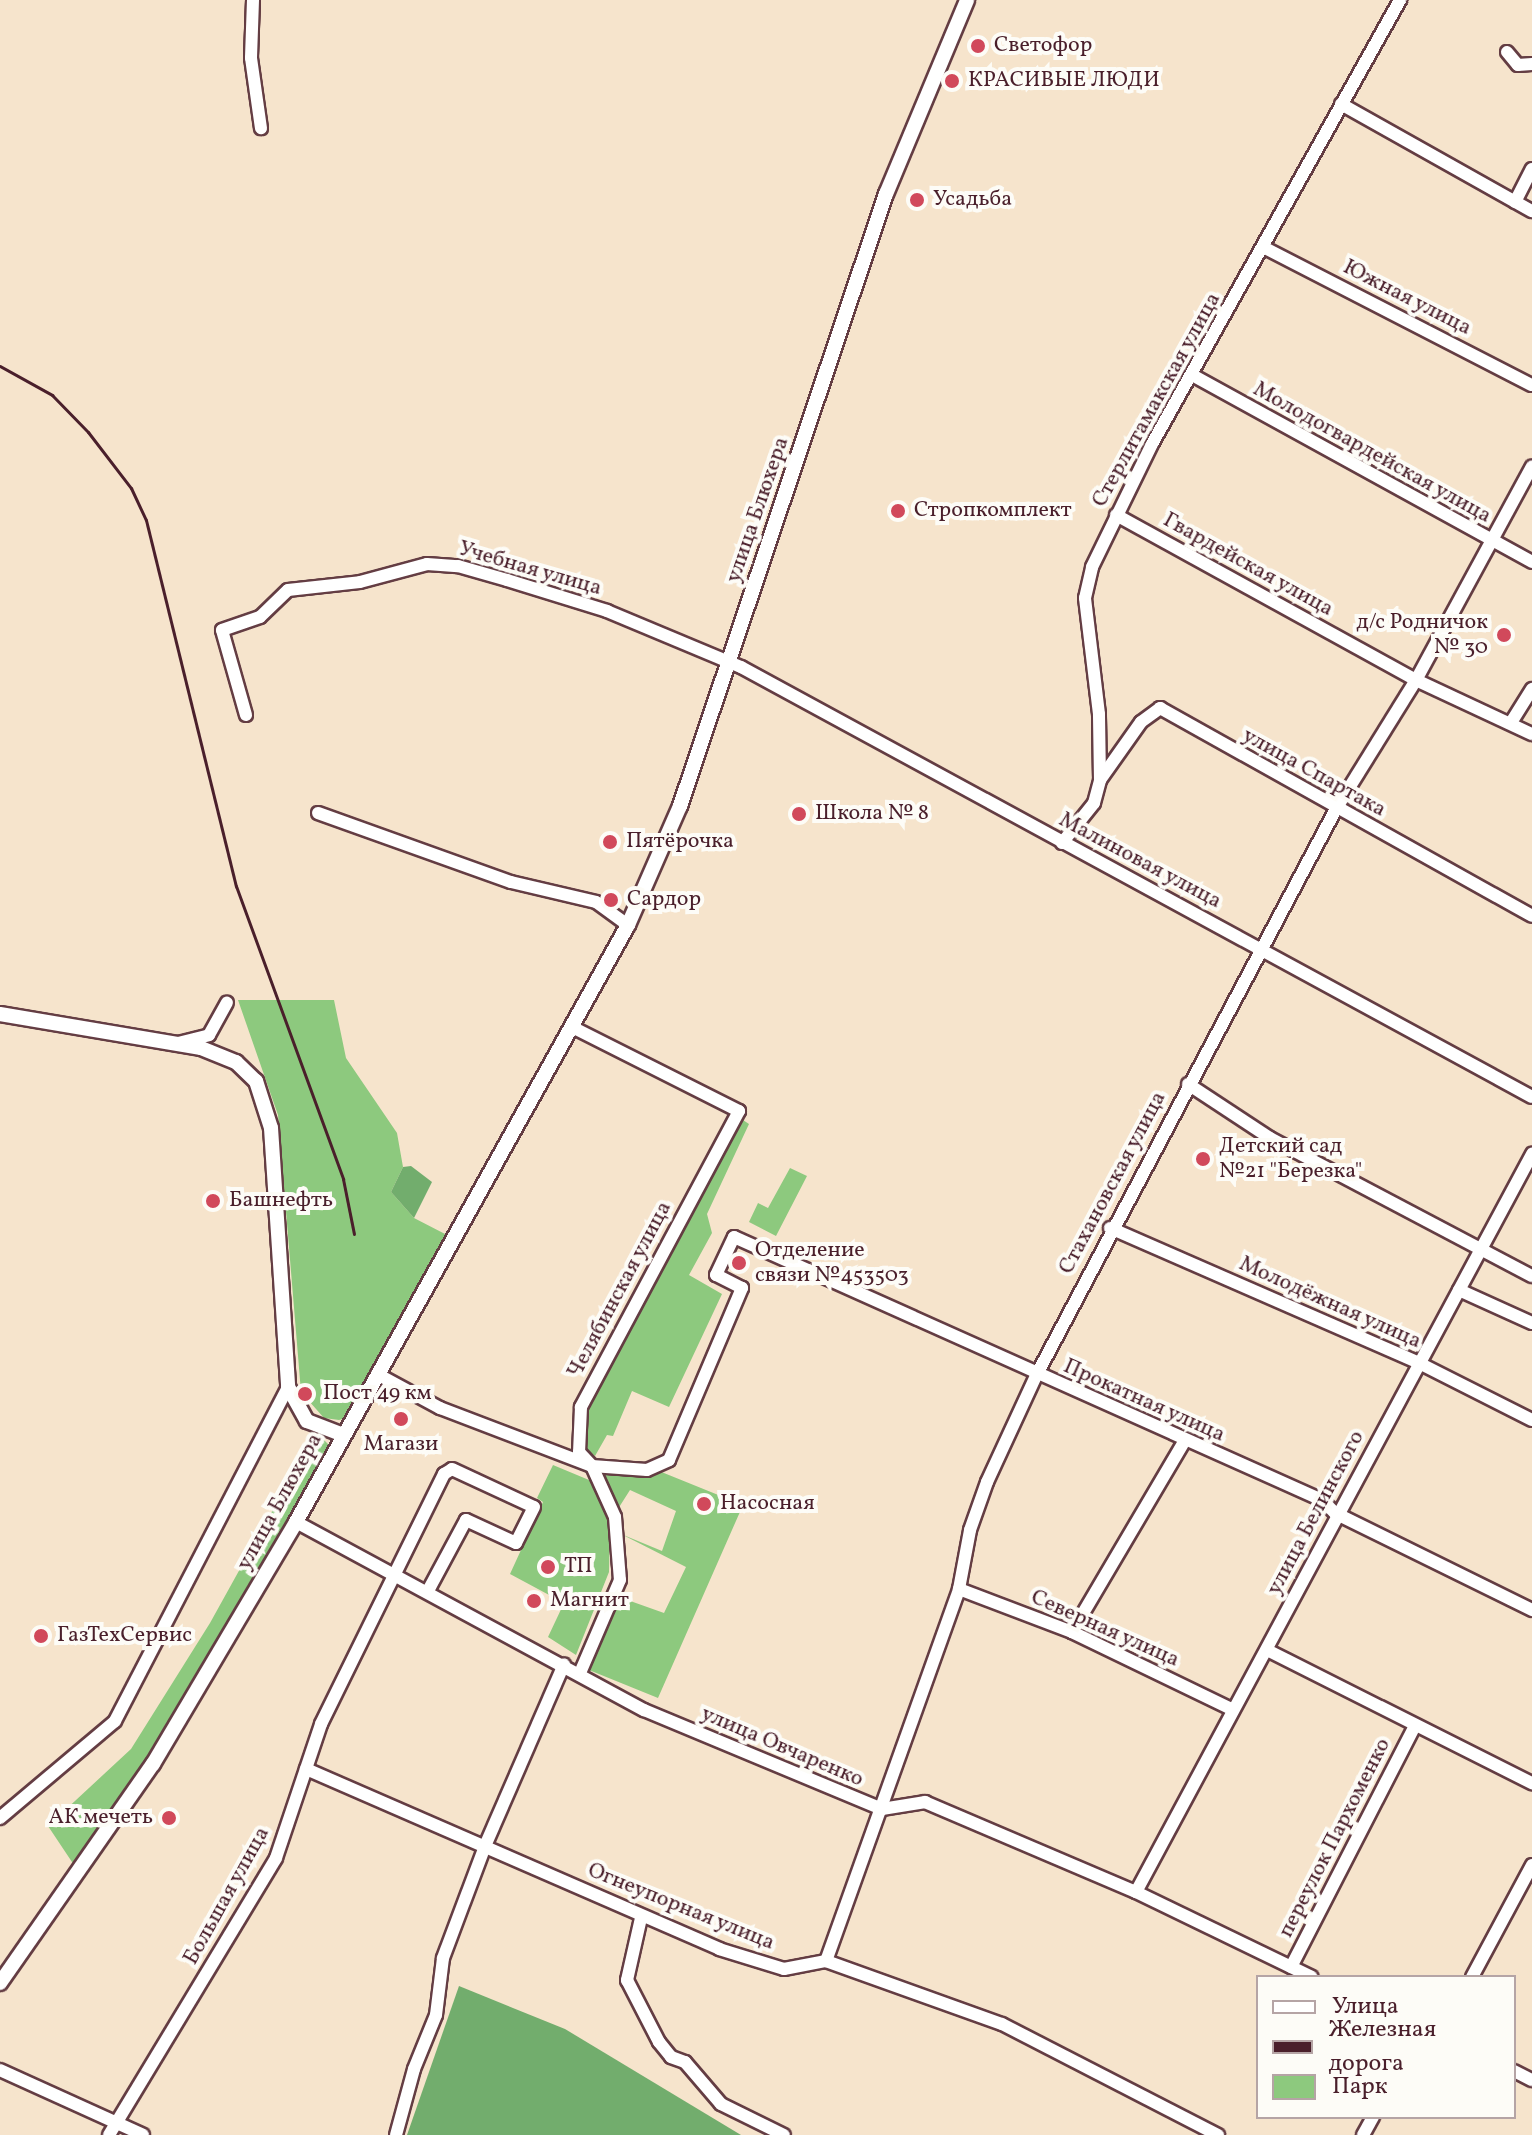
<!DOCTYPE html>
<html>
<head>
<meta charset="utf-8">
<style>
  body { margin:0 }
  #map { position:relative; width:1532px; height:2135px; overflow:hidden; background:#f6e4cc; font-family:Vollkorn,serif }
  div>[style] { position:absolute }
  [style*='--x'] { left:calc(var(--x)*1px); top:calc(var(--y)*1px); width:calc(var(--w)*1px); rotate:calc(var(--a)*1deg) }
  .green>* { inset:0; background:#8dc97e }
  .forest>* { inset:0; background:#72ad6d }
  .roads { filter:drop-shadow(2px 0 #643d43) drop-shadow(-2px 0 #643d43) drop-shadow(0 2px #643d43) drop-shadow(0 -2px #643d43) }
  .minor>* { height:12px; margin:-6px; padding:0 6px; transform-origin:6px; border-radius:6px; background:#fff }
  .major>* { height:14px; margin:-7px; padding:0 7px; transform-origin:7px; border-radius:7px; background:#fff }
  .rail>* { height:3px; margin:-1.5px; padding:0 1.5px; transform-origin:1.5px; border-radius:1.5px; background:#4a1f2b }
  .dots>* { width:22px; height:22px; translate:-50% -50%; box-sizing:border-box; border:4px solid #fdfcf7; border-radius:50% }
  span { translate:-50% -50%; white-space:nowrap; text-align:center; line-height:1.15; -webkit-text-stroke:8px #fdfcf7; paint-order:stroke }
  .poi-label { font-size:22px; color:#4a1f2b }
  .left { translate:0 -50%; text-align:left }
  .right { translate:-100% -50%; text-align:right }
  .street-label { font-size:22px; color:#4a1f2b }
  .legend { position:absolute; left:1256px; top:1975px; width:260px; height:144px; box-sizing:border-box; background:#fdfcf7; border:2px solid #b5a4a5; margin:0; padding:10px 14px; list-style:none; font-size:24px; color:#4a1f2b }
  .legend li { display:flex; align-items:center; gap:16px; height:40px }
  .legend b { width:40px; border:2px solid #b5a4a5 }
</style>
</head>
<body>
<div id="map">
  <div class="green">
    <div style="clip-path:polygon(238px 1000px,334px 1000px,346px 1058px,397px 1133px,403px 1167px,391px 1192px,414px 1218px,447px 1235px,346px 1418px,339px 1420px,324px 1418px,301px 1392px,278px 1115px)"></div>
    <div style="clip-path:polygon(740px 1118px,749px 1124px,707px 1214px,712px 1233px,689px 1275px,722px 1294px,669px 1407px,632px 1391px,613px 1436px,607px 1435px,595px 1456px,582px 1446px,585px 1406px)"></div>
    <div style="clip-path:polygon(790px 1168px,807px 1176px,776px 1236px,749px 1222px,758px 1203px,768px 1208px)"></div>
    <div style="clip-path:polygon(316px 1432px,329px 1445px,319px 1468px,142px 1769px,74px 1865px,48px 1826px,131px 1749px,210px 1623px)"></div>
    <div style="clip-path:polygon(553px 1465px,589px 1480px,598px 1490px,610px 1521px,609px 1572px,576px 1655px,548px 1637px,564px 1603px,510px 1574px,543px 1502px,537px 1498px)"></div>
    <div style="clip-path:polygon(659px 1471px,743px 1505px,658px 1698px,589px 1670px,619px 1597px,664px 1613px,686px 1567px,621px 1534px,662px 1551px,676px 1511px,630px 1490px,616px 1512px,602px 1477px,605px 1473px)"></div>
  </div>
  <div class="forest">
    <div style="clip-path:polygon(411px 1166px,432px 1182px,414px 1218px,391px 1192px,403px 1167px)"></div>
    <div style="clip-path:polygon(459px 1986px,565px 2029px,741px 2135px,407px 2135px)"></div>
  </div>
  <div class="roads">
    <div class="minor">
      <div style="--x:253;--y:0;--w:58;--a:92"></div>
      <div style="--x:251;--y:58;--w:71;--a:81.9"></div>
      <div style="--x:1507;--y:52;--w:17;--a:50"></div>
      <div style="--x:1518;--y:65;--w:14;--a:-4"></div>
      <div style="--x:1341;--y:104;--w:219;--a:29.3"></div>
      <div style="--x:1515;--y:202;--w:37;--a:-63"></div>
      <div style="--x:1263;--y:247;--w:302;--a:27.2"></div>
      <div style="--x:1194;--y:376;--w:386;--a:28.8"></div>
      <div style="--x:1116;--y:515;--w:342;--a:28.8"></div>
      <div style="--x:1416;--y:680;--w:128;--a:25"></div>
      <div style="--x:246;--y:715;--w:88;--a:-105.8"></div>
      <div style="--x:222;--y:630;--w:40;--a:-18.9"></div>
      <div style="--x:260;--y:617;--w:39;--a:-44"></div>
      <div style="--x:288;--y:590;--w:72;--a:-6.3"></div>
      <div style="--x:360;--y:582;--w:69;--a:-15"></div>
      <div style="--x:427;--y:564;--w:31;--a:4"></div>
      <div style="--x:458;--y:566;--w:51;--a:15.9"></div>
      <div style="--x:507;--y:580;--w:105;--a:17.2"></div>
      <div style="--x:607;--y:611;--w:145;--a:22.7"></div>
      <div style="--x:741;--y:667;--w:900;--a:28.53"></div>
      <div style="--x:1512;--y:721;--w:38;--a:-58"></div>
      <div style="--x:1100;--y:780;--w:71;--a:-54.7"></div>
      <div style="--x:1141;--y:722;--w:24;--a:-36"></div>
      <div style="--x:1160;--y:708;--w:426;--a:29.2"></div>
      <div style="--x:318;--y:813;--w:205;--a:19.7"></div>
      <div style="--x:511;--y:882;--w:87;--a:13.2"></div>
      <div style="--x:596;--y:902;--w:39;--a:36"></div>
      <div style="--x:1062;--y:843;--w:51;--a:-51.3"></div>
      <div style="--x:1094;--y:803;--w:24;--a:-75"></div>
      <div style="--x:1100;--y:780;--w:66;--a:-90.9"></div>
      <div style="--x:1099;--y:714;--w:117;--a:-96.9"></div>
      <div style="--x:1085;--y:598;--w:32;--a:-77"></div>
      <div style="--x:1092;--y:567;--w:137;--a:-64"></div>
      <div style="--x:1152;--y:444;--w:509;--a:-60.81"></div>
      <div style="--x:572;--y:1027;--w:187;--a:26.7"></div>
      <div style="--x:739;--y:1111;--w:336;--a:118.1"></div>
      <div style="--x:581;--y:1407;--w:45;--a:92.5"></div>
      <div style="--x:579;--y:1452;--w:19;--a:47"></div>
      <div style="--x:592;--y:1466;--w:56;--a:65.7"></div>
      <div style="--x:615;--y:1517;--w:63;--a:85.5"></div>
      <div style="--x:620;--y:1580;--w:101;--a:113.3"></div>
      <div style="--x:178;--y:1043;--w:32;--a:-14"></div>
      <div style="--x:209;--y:1035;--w:37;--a:-61"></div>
      <div style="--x:1188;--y:1084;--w:98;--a:33.4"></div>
      <div style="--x:1270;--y:1138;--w:296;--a:27.8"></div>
      <div style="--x:1110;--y:1228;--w:339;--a:23.6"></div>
      <div style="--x:1421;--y:1364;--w:124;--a:26.8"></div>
      <div style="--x:1459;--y:1290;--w:80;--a:24.3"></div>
      <div style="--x:377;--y:1374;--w:72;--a:28.4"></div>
      <div style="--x:440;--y:1408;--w:163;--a:20.9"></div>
      <div style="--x:592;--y:1466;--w:55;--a:4.2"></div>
      <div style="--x:647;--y:1470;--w:24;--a:-24"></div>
      <div style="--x:669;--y:1460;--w:187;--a:-67"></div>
      <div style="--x:742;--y:1288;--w:29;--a:-153"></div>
      <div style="--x:716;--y:1275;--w:42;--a:-64.7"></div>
      <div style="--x:734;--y:1237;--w:644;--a:24.1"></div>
      <div style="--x:1322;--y:1500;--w:18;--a:45"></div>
      <div style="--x:1335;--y:1513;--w:220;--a:26.2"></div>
      <div style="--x:296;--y:1522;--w:396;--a:28.4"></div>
      <div style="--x:644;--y:1710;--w:258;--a:22.6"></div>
      <div style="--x:882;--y:1809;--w:44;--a:-9.2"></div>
      <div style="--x:925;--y:1802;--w:229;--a:23.1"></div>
      <div style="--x:1136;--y:1892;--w:195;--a:25.8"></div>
      <div style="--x:959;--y:1589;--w:121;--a:20.8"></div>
      <div style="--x:1072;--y:1632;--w:179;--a:25.8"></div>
      <div style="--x:1072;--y:1632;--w:223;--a:-59.5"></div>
      <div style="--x:1267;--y:1650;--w:297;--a:26.7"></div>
      <div style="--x:306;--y:1769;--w:451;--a:23.5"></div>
      <div style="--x:719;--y:1949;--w:68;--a:17.1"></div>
      <div style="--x:784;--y:1969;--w:43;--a:-10.8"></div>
      <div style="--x:826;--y:1961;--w:187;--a:19.7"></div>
      <div style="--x:1002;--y:2024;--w:243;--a:27.2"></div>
      <div style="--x:0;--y:1818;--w:150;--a:-40.1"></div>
      <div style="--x:115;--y:1721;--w:376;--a:-62.6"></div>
      <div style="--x:1136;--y:1892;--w:838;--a:-61.78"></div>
      <div style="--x:641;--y:1918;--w:64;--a:102.7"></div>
      <div style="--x:627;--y:1980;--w:70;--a:62.7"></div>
      <div style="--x:659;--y:2042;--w:19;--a:51"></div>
      <div style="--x:671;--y:2057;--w:15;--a:20"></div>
      <div style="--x:685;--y:2062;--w:55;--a:49.4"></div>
      <div style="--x:721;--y:2104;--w:70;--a:26.2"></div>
      <div style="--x:826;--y:1961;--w:395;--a:-70.3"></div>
      <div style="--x:959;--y:1589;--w:60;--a:-79.4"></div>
      <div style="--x:970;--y:1530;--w:51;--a:-70.5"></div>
      <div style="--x:987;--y:1482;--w:117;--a:-65.2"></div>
      <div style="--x:1036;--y:1376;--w:641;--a:-62.12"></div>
      <div style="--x:1336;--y:809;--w:152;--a:-58.2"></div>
      <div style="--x:1416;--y:680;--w:243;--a:-61.5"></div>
      <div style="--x:1291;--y:1967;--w:269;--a:-62.8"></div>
      <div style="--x:1472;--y:1977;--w:127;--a:-61.8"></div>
      <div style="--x:0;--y:2070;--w:157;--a:24.4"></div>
      <div style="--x:1514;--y:2071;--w:20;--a:27"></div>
      <div style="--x:109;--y:2135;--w:323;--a:-58.9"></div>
      <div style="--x:276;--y:1858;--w:141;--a:-71.4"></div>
      <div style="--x:321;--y:1724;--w:279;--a:-63.8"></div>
      <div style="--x:444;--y:1474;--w:9;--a:-32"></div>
      <div style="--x:452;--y:1469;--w:90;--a:24.9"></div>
      <div style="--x:534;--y:1507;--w:40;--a:116.6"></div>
      <div style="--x:516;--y:1543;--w:55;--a:-155.3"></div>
      <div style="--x:466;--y:1520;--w:81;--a:118.2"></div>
      <div style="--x:396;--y:2135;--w:68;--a:-74.7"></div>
      <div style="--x:414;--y:2069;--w:58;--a:-67.8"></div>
      <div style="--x:436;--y:2015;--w:57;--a:-83"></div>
      <div style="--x:443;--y:1958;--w:120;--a:-69.4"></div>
      <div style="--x:485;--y:1846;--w:198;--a:-66.5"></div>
      <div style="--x:1363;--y:2135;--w:21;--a:-61"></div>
    </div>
    <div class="major">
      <div style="--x:0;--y:1014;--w:204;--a:9.6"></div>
      <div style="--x:201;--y:1048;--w:38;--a:22"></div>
      <div style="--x:236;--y:1062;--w:28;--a:44"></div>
      <div style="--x:256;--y:1081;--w:49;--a:72.3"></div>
      <div style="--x:271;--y:1128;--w:260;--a:86.2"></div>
      <div style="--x:288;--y:1387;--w:39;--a:61"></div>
      <div style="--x:307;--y:1421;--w:39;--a:21"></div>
      <div style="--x:0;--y:1983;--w:267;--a:-55.1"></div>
      <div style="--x:153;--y:1764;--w:281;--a:-59.4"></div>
      <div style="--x:296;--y:1522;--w:683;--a:-60.92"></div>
      <div style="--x:628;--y:925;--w:130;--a:-66.4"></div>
      <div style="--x:680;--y:806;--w:646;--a:-71.4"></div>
      <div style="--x:886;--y:194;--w:210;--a:-67.3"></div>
    </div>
  </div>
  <div class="rail">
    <div style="--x:0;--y:366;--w:60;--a:29.1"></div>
    <div style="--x:52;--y:395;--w:52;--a:45.8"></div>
    <div style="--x:88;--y:432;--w:71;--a:52.5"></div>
    <div style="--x:131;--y:488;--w:35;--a:65"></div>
    <div style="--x:146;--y:520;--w:377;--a:76.2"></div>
    <div style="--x:236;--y:886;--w:312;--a:69.9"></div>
    <div style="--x:343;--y:1179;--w:56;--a:78.7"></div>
  </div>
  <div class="dots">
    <div style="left:978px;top:46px;background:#d1495b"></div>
    <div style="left:952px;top:81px;background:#d1495b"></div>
    <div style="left:917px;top:200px;background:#d1495b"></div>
    <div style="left:898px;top:511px;background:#d1495b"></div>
    <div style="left:1504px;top:635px;background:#d1495b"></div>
    <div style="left:799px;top:814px;background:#d1495b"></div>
    <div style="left:610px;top:842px;background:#d1495b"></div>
    <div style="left:611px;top:900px;background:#d1495b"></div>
    <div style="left:1203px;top:1159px;background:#d1495b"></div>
    <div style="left:213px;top:1201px;background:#d1495b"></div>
    <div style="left:739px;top:1263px;background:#d1495b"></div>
    <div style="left:305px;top:1394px;background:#d1495b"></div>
    <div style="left:401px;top:1419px;background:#d1495b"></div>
    <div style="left:704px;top:1504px;background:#d1495b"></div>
    <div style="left:548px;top:1567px;background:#d1495b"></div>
    <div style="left:534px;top:1601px;background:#d1495b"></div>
    <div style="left:41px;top:1636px;background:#d1495b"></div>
    <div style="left:169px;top:1818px;background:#d1495b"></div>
  </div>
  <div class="poi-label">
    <span class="left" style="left:994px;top:46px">Светофор</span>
    <span class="left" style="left:968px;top:81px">КРАСИВЫЕ ЛЮДИ</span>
    <span class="left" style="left:933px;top:200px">Усадьба</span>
    <span class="left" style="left:914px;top:511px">Стропкомплект</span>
    <span class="right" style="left:1488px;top:635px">д/с Родничок<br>№ 30</span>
    <span class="left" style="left:815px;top:814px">Школа № 8</span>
    <span class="left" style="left:626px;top:842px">Пятёрочка</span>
    <span class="left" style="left:627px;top:900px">Сардор</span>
    <span class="left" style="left:1219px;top:1159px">Детский сад<br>№21 "Березка"</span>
    <span class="left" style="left:229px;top:1201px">Башнефть</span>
    <span class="left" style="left:755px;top:1263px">Отделение<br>связи №453503</span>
    <span class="left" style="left:323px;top:1394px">Пост 49 км</span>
    <span style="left:401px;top:1445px">Магази</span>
    <span class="left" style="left:720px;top:1504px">Насосная</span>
    <span class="left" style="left:564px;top:1567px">ТП</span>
    <span class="left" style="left:550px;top:1601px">Магнит</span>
    <span class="left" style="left:57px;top:1636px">ГазТехСервис</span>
    <span class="right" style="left:153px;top:1818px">АК мечеть</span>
  </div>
  <div class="street-label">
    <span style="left:1407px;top:298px;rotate:27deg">Южная улица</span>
    <span style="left:1157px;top:400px;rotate:-61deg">Стерлитамакская улица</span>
    <span style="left:1372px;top:453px;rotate:29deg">Молодогвардейская улица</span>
    <span style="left:758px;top:510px;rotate:-71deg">улица Блюхера</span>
    <span style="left:1248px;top:565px;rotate:29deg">Гвардейская улица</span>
    <span style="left:530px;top:569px;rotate:16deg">Учебная улица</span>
    <span style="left:1314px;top:773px;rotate:29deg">улица Спартака</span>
    <span style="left:1140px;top:861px;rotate:28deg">Малиновая улица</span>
    <span style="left:1113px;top:1183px;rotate:-62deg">Стахановская улица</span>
    <span style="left:620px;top:1290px;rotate:-62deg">Челябинская улица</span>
    <span style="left:1330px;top:1303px;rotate:24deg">Молодёжная улица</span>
    <span style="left:1144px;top:1401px;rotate:24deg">Прокатная улица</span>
    <span style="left:280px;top:1502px;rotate:-61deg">улица Блюхера</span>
    <span style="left:1316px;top:1513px;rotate:-62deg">улица Белинского</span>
    <span style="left:1105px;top:1629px;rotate:24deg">Северная улица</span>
    <span style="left:782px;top:1747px;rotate:23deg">улица Овчаренко</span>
    <span style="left:1335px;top:1838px;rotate:-63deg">переулок Пархоменко</span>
    <span style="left:227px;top:1896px;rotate:-61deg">Большая улица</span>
    <span style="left:681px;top:1907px;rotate:22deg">Огнеупорная улица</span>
  </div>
  <ul class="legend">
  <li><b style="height:10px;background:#fff"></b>Улица</li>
  <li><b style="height:10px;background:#4a1f2b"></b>Железная дорога</li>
  <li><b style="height:22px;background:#8dc97e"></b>Парк</li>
  </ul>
</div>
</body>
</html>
